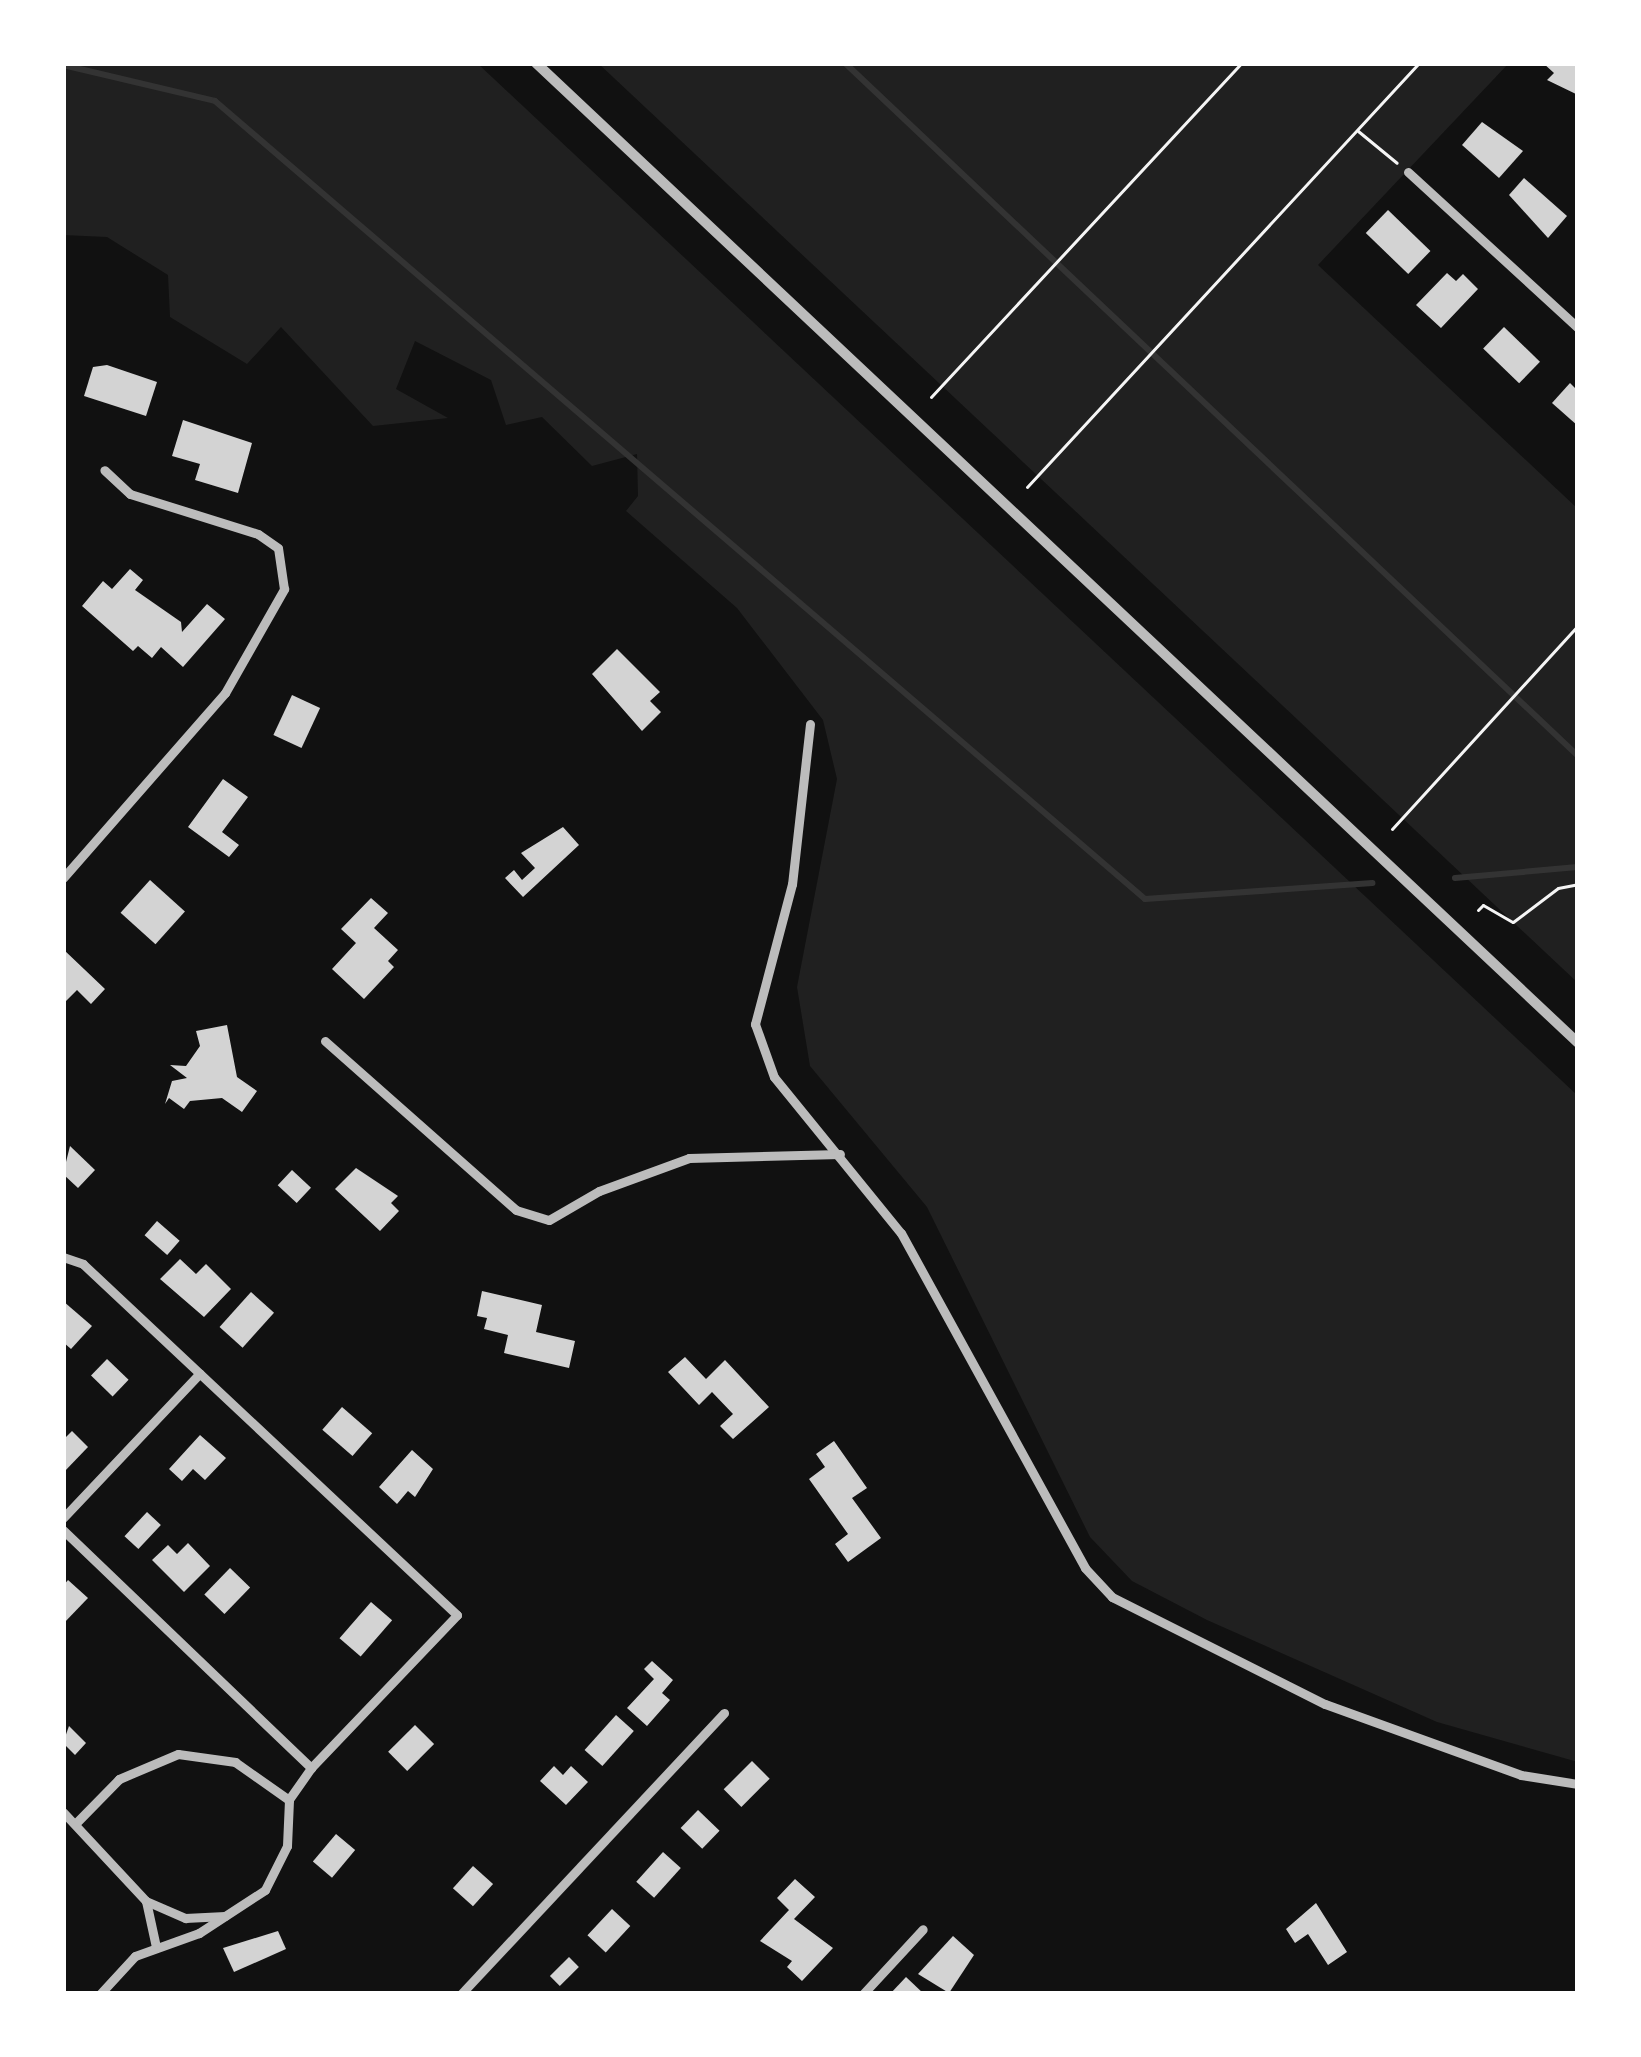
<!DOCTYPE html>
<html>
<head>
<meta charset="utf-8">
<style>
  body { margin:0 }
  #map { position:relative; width:1641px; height:2057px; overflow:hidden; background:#111; font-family:"Fira Sans",sans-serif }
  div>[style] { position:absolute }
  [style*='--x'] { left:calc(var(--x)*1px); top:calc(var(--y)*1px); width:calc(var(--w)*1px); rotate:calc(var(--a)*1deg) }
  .green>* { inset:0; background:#202020 }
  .stream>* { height:6px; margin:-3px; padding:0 3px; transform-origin:3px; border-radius:3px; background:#333 }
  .building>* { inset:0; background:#d3d3d3; transform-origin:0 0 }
  .path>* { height:3px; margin:-1.5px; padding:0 1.5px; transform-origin:1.5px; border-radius:1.5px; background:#f5f5f5 }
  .minor>* { height:9px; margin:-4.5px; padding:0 4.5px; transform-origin:4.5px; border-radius:4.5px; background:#bcbcbc }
  .tertiary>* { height:10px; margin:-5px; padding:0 5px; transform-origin:5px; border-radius:5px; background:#bcbcbc }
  span { translate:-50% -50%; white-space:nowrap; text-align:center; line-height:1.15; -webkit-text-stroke:12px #fff; paint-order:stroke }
  .frame { position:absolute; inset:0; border:66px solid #fff; pointer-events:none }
</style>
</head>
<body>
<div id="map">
  <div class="green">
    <div style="clip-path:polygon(63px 63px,477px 63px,1578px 1096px,1578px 1762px,1437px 1722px,1207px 1620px,1132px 1581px,1090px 1537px,927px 1207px,810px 1066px,797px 987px,837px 779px,823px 720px,737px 608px,626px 511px,638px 496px,637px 454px,592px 466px,542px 417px,506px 425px,491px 380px,415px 341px,396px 389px,448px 418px,373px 426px,281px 327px,247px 364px,170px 317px,168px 275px,107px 237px,63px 235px)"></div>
    <div style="clip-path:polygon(598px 63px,1509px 63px,1318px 265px,1578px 509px,1578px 983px)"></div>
  </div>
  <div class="stream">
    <div style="--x:845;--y:63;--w:1009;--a:43.39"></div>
    <div style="--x:63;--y:65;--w:156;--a:13.3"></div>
    <div style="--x:215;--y:101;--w:1225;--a:40.63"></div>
    <div style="--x:1145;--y:899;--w:228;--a:-4"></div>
    <div style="--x:1455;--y:878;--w:123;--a:-5.1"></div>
  </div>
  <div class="building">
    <div style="clip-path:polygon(1543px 63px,1578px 63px,1578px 95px,1547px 80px,1554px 73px)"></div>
    <div style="clip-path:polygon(1482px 122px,1523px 151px,1499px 178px,1462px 145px)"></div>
    <div style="clip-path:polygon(1524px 178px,1567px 216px,1548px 238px,1509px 195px)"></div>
    <div style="left:1388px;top:210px;width:59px;height:32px;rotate:44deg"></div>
    <div style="clip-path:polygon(1447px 273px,1456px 281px,1463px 274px,1478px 289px,1441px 328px,1416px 305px)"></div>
    <div style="left:1504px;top:327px;width:50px;height:30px;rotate:44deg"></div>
    <div style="clip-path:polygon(107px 365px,157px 382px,146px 416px,84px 396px,93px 367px)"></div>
    <div style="clip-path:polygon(1570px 383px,1578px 391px,1578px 426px,1552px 403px)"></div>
    <div style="clip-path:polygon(183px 420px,252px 443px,238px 493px,195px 480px,200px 464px,172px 456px)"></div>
    <div style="clip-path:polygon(130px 569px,143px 580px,135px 590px,181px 622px,182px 632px,207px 604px,225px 619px,183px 667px,161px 647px,152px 658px,138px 646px,133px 651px,82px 606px,103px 581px,112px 589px)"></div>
    <div style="clip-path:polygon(617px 649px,660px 692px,650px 701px,661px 712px,642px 731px,592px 674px)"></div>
    <div style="left:292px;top:695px;width:31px;height:44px;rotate:25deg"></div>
    <div style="clip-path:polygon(223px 779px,248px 797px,222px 832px,239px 845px,229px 857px,188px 827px)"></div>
    <div style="clip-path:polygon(563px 827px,579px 845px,523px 897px,505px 878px,514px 870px,522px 880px,535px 868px,521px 853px)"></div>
    <div style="left:150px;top:880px;width:47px;height:44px;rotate:42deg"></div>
    <div style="clip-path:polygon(371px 898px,388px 913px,374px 928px,398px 950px,388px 961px,394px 967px,364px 999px,332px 969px,356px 943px,341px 929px)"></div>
    <div style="clip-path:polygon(63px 949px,105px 989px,91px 1004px,77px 990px,63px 1004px)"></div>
    <div style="clip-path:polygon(227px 1025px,237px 1077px,257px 1091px,242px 1112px,222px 1098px,190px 1101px,184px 1109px,169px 1098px,165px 1104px,172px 1081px,187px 1078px,170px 1065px,186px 1066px,200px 1046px,196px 1031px)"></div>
    <div style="clip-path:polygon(70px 1146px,95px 1170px,78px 1188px,63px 1174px)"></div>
    <div style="clip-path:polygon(356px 1168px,398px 1196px,391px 1203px,399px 1211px,380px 1231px,335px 1189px)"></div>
    <div style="left:292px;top:1170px;width:26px;height:21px;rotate:43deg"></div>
    <div style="left:157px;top:1221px;width:30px;height:19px;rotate:41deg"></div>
    <div style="clip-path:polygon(180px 1259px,196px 1274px,206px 1264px,231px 1289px,204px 1317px,160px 1279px)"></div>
    <div style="clip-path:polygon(482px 1291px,542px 1305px,536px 1332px,575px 1341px,569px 1368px,504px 1353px,508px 1335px,484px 1329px,487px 1318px,477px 1316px)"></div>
    <div style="left:251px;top:1292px;width:31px;height:47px;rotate:42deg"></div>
    <div style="clip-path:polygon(63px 1301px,92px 1326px,71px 1349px,63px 1342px)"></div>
    <div style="clip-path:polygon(685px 1357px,706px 1379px,725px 1360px,769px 1407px,733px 1439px,720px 1426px,733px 1414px,712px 1392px,699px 1405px,668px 1372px)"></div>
    <div style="left:107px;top:1359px;width:30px;height:23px;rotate:44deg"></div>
    <div style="left:342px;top:1407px;width:40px;height:30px;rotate:41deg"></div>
    <div style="clip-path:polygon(72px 1431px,88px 1447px,63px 1473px,63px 1440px)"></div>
    <div style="clip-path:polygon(200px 1435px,226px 1458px,205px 1480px,193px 1469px,182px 1481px,169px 1469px)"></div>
    <div style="clip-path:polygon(834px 1441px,867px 1488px,852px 1498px,881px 1538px,848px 1562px,835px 1544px,848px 1534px,809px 1479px,825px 1467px,816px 1454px)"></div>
    <div style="clip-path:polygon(412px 1450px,433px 1469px,415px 1497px,408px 1491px,397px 1504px,379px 1487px)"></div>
    <div style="left:147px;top:1512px;width:19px;height:33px;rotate:43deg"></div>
    <div style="clip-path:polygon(188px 1543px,210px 1566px,184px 1592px,152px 1560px,168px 1545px,177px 1554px)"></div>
    <div style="left:230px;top:1568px;width:28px;height:37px;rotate:44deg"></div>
    <div style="clip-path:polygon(68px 1580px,88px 1598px,63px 1624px,63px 1586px)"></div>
    <div style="left:371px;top:1602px;width:28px;height:48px;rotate:41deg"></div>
    <div style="clip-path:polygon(652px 1661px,673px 1680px,662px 1693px,670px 1700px,647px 1726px,627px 1708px,654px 1679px,644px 1669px)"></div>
    <div style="left:616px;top:1715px;width:24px;height:47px;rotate:42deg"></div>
    <div style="left:415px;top:1725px;width:27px;height:38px;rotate:45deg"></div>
    <div style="clip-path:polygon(69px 1726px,86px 1743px,75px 1755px,63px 1743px)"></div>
    <div style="left:752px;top:1761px;width:25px;height:40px;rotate:45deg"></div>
    <div style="clip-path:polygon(554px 1766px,563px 1775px,571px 1766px,588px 1782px,566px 1805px,540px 1781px)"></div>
    <div style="left:698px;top:1810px;width:30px;height:25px;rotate:44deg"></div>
    <div style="left:336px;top:1834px;width:25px;height:36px;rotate:40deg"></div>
    <div style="left:663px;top:1852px;width:24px;height:40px;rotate:42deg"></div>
    <div style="left:473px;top:1866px;width:27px;height:30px;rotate:42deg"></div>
    <div style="clip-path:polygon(795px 1879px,815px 1897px,794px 1919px,833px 1948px,802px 1981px,787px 1967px,792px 1961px,760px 1941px,789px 1910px,777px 1898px)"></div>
    <div style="clip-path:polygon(1316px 1903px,1347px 1952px,1328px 1965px,1308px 1934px,1295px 1943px,1286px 1929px)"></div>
    <div style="left:612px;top:1909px;width:25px;height:36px;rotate:43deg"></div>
    <div style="clip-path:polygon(278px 1931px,286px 1949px,234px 1972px,223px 1948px)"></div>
    <div style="clip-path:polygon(953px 1936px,974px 1955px,949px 1993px,918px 1974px)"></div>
    <div style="left:569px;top:1957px;width:14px;height:27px;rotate:45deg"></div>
    <div style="clip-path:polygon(906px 1977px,924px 1994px,890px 1994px)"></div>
  </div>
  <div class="path">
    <div style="--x:1358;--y:131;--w:50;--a:39.4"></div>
    <div style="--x:931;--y:397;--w:456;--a:-47.1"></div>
    <div style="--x:1027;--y:487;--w:577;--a:-47.25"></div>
    <div style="--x:1392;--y:829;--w:276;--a:-47.6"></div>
    <div style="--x:1478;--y:910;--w:7;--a:-45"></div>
    <div style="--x:1483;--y:905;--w:34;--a:30"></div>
    <div style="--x:1513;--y:922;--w:56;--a:-37.1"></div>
    <div style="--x:1558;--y:888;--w:20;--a:-11"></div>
  </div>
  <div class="minor">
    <div style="--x:1408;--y:172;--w:231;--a:42.5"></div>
    <div style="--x:810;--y:724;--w:161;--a:96.4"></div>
    <div style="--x:792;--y:884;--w:145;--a:104.8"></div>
    <div style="--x:755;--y:1024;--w:56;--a:70.3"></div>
    <div style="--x:774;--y:1077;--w:201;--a:50.9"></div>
    <div style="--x:901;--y:1233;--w:382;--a:61.2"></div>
    <div style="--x:1085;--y:1568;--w:40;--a:47"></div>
    <div style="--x:1112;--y:1597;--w:238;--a:26.7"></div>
    <div style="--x:1325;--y:1704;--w:208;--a:19.9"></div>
    <div style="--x:1521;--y:1775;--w:58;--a:9"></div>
    <div style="--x:63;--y:878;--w:246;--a:-48.8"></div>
    <div style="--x:225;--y:693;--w:120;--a:-60.4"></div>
    <div style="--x:284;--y:589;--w:41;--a:-98.3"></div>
    <div style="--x:278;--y:548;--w:24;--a:-145"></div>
    <div style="--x:258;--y:534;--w:134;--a:-162.6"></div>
    <div style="--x:130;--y:494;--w:35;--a:-137"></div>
    <div style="--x:325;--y:1041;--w:255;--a:41.5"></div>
    <div style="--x:516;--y:1210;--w:34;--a:17"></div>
    <div style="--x:549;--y:1220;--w:58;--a:-30.1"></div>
    <div style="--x:599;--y:1191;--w:96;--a:-20.1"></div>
    <div style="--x:689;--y:1158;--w:151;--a:-1.5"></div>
    <div style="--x:63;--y:1257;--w:21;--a:19"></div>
    <div style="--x:83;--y:1264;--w:513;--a:43.18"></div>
    <div style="--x:457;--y:1615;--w:211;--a:133.7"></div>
    <div style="--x:311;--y:1768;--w:39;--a:125"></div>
    <div style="--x:289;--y:1800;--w:46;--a:92.5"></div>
    <div style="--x:287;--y:1846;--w:49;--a:116.6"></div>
    <div style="--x:265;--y:1890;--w:79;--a:146.9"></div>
    <div style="--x:199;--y:1933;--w:68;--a:160.2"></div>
    <div style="--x:135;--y:1956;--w:52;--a:132.6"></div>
    <div style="--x:63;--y:1518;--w:199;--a:-46.6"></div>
    <div style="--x:63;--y:1530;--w:344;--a:43.8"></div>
    <div style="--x:63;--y:1812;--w:122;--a:47"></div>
    <div style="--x:146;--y:1901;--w:43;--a:23.6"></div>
    <div style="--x:185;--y:1918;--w:40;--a:-2.9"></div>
    <div style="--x:75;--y:1824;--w:63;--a:-45.6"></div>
    <div style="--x:119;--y:1779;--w:64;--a:-23"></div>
    <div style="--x:178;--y:1754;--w:58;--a:8"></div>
    <div style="--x:235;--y:1762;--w:66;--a:35.1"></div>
    <div style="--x:146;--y:1901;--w:47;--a:77.7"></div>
    <div style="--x:461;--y:1994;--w:385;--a:-46.9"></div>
    <div style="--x:863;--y:1994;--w:88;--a:-47.3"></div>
  </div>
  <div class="tertiary">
    <div style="--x:536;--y:63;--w:1430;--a:43.24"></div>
  </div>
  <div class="frame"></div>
</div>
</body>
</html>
